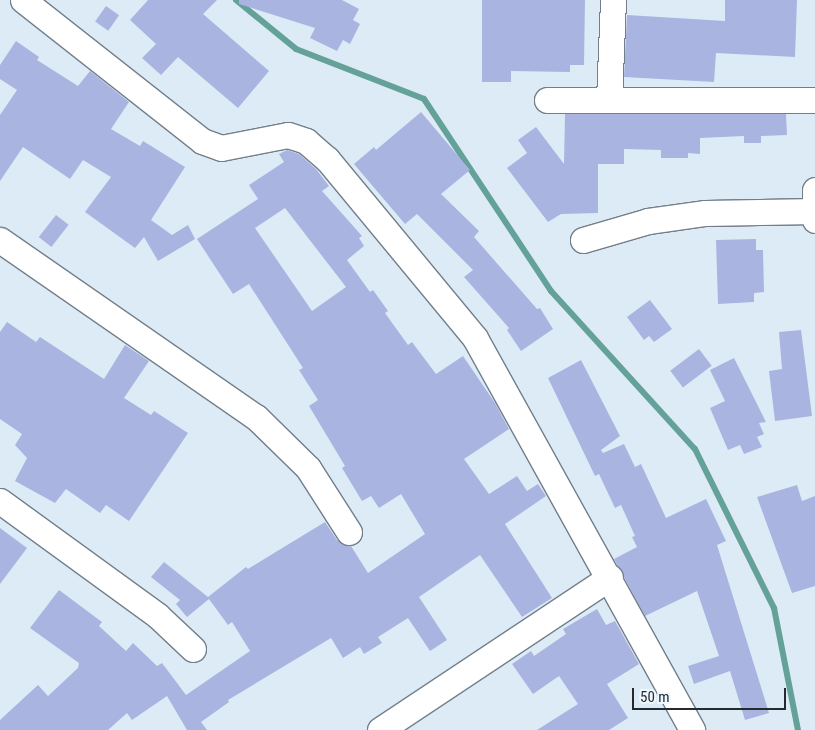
<!DOCTYPE html>
<html>
<head>
<meta charset="utf-8">
<style>
  body { margin:0 }
  #map { position:relative; width:815px; height:730px; overflow:hidden; background:#ddebf7; font-family:"Roboto Condensed",sans-serif }
  div>[style] { position:absolute }
  [style*='--x'] { left:calc(var(--x)*1px); top:calc(var(--y)*1px); width:calc(var(--w)*1px); rotate:calc(var(--a)*1deg) }
  .stream>* { height:6px; margin:-3px; padding:0 3px; transform-origin:3px; border-radius:3px; background:#64a198 }
  .building>* { inset:0; background:#aab4e1; transform-origin:0 0 }
  .roads { filter:drop-shadow(1px 0 #727f8a) drop-shadow(-1px 0 #727f8a) drop-shadow(0 1px #727f8a) drop-shadow(0 -1px #727f8a) }
  .minor>* { height:25px; margin:-12.5px; padding:0 12.5px; transform-origin:12.5px; border-radius:12.5px; background:#fff }
  span { translate:-50% -50%; white-space:nowrap; text-align:center; line-height:1.15; -webkit-text-stroke:4px #eff7ff; paint-order:stroke }
  .scale { position:absolute; left:632px; top:688px; width:154px; height:22px; box-sizing:border-box; border:2px solid #252a2f; border-top:0; padding-left:6px; font-size:15px; line-height:18px; white-space:nowrap; color:#252a2f; -webkit-text-stroke:4px #eff7ff; paint-order:stroke }
</style>
</head>
<body>
<div id="map">
  <div class="stream">
    <div style="--x:236;--y:0;--w:77;--a:39.2"></div>
    <div style="--x:296;--y:49;--w:137;--a:21.3"></div>
    <div style="--x:424;--y:99;--w:230;--a:56.5"></div>
    <div style="--x:551;--y:291;--w:214;--a:47.7"></div>
    <div style="--x:695;--y:449;--w:178;--a:63.6"></div>
    <div style="--x:774;--y:608;--w:124;--a:78.9"></div>
  </div>
  <div class="building">
    <div style="clip-path:polygon(148px 0,217px 0,203px 14px,269px 71px,238px 108px,178px 57px,161px 75px,142px 58px,156px 44px,130px 20px)"></div>
    <div style="clip-path:polygon(239px 0,342px 0,359px 9px,353px 20px,360px 24px,350px 44px,343px 40px,337px 51px,310px 38px,315px 28px,239px 4px)"></div>
    <div style="clip-path:polygon(482px 0,585px 0,584px 65px,570px 65px,570px 72px,511px 71px,511px 82px,482px 82px)"></div>
    <div style="clip-path:polygon(725px 0,797px 0,795px 57px,716px 53px,714px 82px,624px 77px,627px 15px,725px 21px)"></div>
    <div style="left:106px;top:6px;width:16px;height:19px;rotate:35deg"></div>
    <div style="clip-path:polygon(16px 41px,39px 57px,37px 60px,78px 86px,90px 71px,129px 102px,111px 129px,140px 146px,143px 141px,185px 167px,151px 220px,172px 235px,188px 225px,195px 239px,158px 261px,144px 237px,135px 248px,85px 212px,111px 177px,83px 160px,70px 179px,23px 147px,0 181px,0 115px,17px 90px,0 79px,0 65px)"></div>
    <div style="clip-path:polygon(421px 112px,470px 170px,441px 194px,479px 231px,474px 237px,537px 309px,540px 308px,553px 329px,521px 351px,507px 330px,509px 328px,464px 277px,473px 270px,417px 214px,405px 224px,354px 164px,374px 147px,376px 150px)"></div>
    <div style="clip-path:polygon(565px 114px,786px 114px,787px 135px,761px 136px,761px 143px,744px 143px,744px 136px,700px 138px,700px 154px,688px 153px,688px 158px,661px 158px,661px 150px,624px 149px,624px 164px,598px 164px,598px 213px,561px 214px,548px 222px,507px 168px,527px 153px,518px 140px,536px 127px,564px 164px)"></div>
    <div style="clip-path:polygon(evenodd,287px 150px,299px 154px,316px 169px,329px 186px,322px 191px,362px 236px,359px 238px,364px 246px,347px 260px,370px 292px,373px 290px,388px 311px,385px 313px,408px 345px,412px 342px,436px 374px,463px 356px,495px 403px,509px 429px,464px 459px,489px 494px,517px 476px,527px 491px,538px 484px,546px 496px,505px 524px,552px 598px,522px 617px,480px 555px,419px 597px,447px 640px,430px 651px,408px 618px,378px 637px,382px 643px,364px 654px,360px 647px,343px 658px,331px 638px,228px 700px,229px 702px,201px 722px,207px 730px,187px 730px,167px 696px,132px 720px,127px 713px,108px 730px,0 730px,0 720px,38px 685px,48px 696px,78px 668px,79px 663px,30px 628px,59px 590px,102px 622px,99px 626px,126px 651px,133px 643px,157px 666px,162px 663px,186px 695px,250px 651px,232px 622px,228px 625px,209px 599px,187px 617px,176px 604px,180px 600px,151px 577px,164px 562px,208px 597px,246px 567px,248px 569px,325px 522px,337px 540px,351px 546px,368px 573px,425px 534px,401px 494px,379px 508px,371px 496px,362px 501px,342px 468px,345px 466px,309px 406px,318px 400px,299px 370px,303px 368px,249px 284px,233px 294px,197px 239px,258px 199px,249px 185px,284px 162px,279px 154px,287px 150px,285px 208px,346px 287px,312px 311px,255px 228px,285px 208px)"></div>
    <div style="left:56px;top:215px;width:16px;height:28px;rotate:38deg"></div>
    <div style="clip-path:polygon(756px 239px,756px 250px,763px 250px,764px 292px,754px 293px,754px 302px,718px 304px,716px 240px)"></div>
    <div style="clip-path:polygon(650px 300px,672px 329px,654px 342px,649px 336px,644px 340px,627px 317px)"></div>
    <div style="clip-path:polygon(7px 322px,36px 342px,40px 337px,104px 379px,125px 345px,149px 361px,124px 398px,151px 415px,154px 411px,188px 433px,129px 521px,106px 505px,100px 513px,66px 489px,55px 503px,15px 481px,27px 458px,15px 445px,22px 434px,0 419px,0 332px)"></div>
    <div style="clip-path:polygon(801px 330px,812px 416px,775px 421px,769px 371px,782px 369px,779px 332px)"></div>
    <div style="left:699px;top:349px;width:21px;height:36px;rotate:53deg"></div>
    <div style="clip-path:polygon(734px 358px,766px 422px,759px 423px,764px 434px,757px 437px,762px 447px,744px 454px,740px 445px,728px 450px,710px 408px,725px 401px,710px 370px)"></div>
    <div style="clip-path:polygon(581px 360px,620px 436px,601px 450px,603px 453px,624px 444px,635px 467px,641px 464px,666px 518px,706px 499px,726px 541px,717px 545px,769px 713px,745px 720px,730px 671px,694px 684px,688px 666px,719px 656px,697px 591px,645px 616px,614px 559px,637px 547px,632px 537px,635px 536px,621px 505px,615px 508px,599px 474px,595px 476px,548px 378px)"></div>
    <div style="clip-path:polygon(797px 485px,802px 501px,815px 496px,815px 586px,792px 593px,757px 497px)"></div>
    <div style="clip-path:polygon(0 528px,27px 548px,0 584px)"></div>
    <div style="clip-path:polygon(597px 609px,606px 625px,615px 621px,639px 664px,607px 684px,628px 718px,609px 730px,537px 730px,578px 704px,559px 676px,533px 694px,512px 664px,531px 651px,534px 656px,566px 634px,563px 629px)"></div>
  </div>
  <div class="roads">
    <div class="minor">
      <div style="--x:23;--y:0;--w:228;--a:38.2"></div>
      <div style="--x:202;--y:141;--w:20;--a:20"></div>
      <div style="--x:221;--y:148;--w:68;--a:-11"></div>
      <div style="--x:288;--y:135;--w:19;--a:18"></div>
      <div style="--x:306;--y:141;--w:28;--a:41"></div>
      <div style="--x:327;--y:159;--w:232;--a:50.4"></div>
      <div style="--x:475;--y:338;--w:448;--a:61"></div>
      <div style="--x:547;--y:100;--w:268;--a:0"></div>
      <div style="--x:609;--y:100;--w:100;--a:-87.7"></div>
      <div style="--x:815;--y:190;--w:30;--a:90"></div>
      <div style="--x:0;--y:240;--w:311;--a:34.7"></div>
      <div style="--x:256;--y:417;--w:73;--a:44.4"></div>
      <div style="--x:308;--y:468;--w:76;--a:57.4"></div>
      <div style="--x:583;--y:240;--w:68;--a:-16.3"></div>
      <div style="--x:648;--y:221;--w:58;--a:-8"></div>
      <div style="--x:705;--y:213;--w:110;--a:-1"></div>
      <div style="--x:0;--y:501;--w:195;--a:36"></div>
      <div style="--x:158;--y:616;--w:48;--a:43.3"></div>
      <div style="--x:380;--y:730;--w:276;--a:-33.6"></div>
    </div>
  </div>
  <div class="scale">50 m</div>
</div>
</body>
</html>
